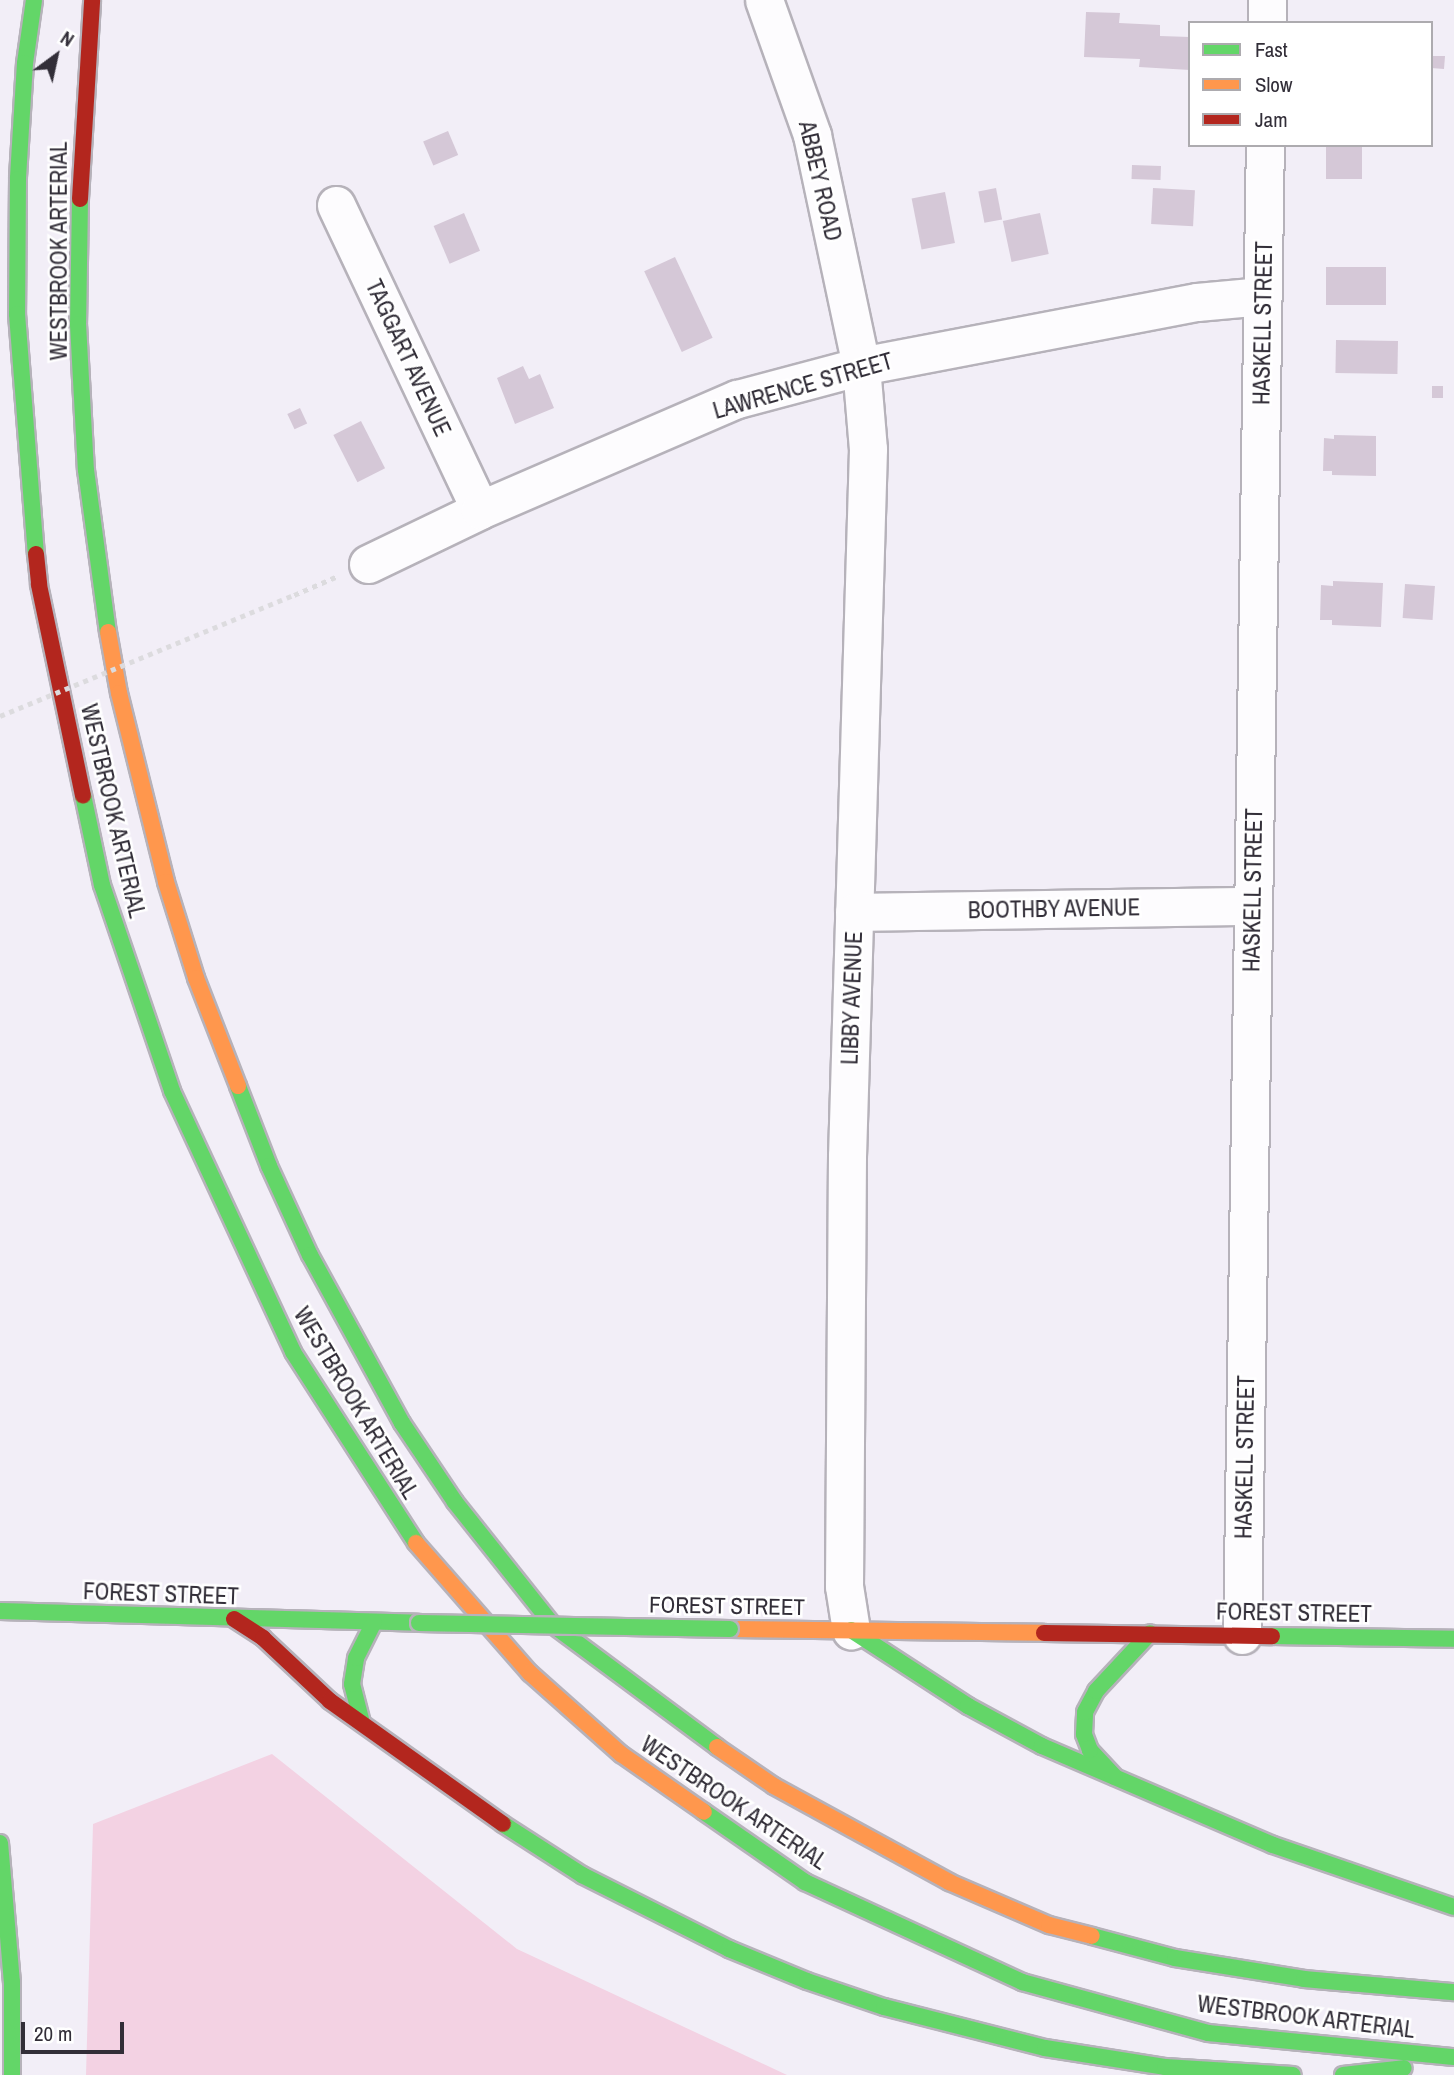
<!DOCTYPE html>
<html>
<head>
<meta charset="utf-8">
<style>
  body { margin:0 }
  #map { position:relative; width:1454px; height:2075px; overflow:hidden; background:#f2eef7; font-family:"Archivo Narrow",sans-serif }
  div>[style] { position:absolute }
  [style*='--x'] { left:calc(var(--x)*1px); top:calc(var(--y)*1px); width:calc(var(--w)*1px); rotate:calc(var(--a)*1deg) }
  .green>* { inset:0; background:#f3d2e3 }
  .building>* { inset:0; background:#d5c8d7; transform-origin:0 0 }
  .path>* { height:4.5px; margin-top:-2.25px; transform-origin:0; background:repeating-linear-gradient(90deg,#dcdbde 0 5px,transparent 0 10px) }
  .roads { filter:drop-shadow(2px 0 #b6b2ba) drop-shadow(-2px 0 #b6b2ba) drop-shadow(0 2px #b6b2ba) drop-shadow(0 -2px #b6b2ba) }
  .street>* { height:37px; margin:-18.5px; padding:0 18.5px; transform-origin:18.5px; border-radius:18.5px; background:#fdfcfe }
  .fast>* { height:16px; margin:-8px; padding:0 8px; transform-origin:8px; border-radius:8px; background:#63d668 }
  .slow>* { height:16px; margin:-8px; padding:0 8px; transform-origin:8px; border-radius:8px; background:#ff974d }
  .jam>* { height:16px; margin:-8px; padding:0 8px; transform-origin:8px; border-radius:8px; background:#b3261e }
  .path-bridge>* { height:4.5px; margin-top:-2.25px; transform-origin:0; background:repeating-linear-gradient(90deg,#dcdbde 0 5px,transparent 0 10px) }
  .bridges { filter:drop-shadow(2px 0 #b6b2ba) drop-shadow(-2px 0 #b6b2ba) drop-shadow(0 2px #b6b2ba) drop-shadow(0 -2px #b6b2ba) }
  .fast-bridge>* { height:16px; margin:-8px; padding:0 8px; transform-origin:8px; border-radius:8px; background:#63d668 }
  span { translate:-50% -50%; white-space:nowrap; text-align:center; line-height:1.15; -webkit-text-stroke:5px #fff; paint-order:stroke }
  .street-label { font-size:23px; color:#322e38 }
  .legend { position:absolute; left:1188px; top:21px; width:245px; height:126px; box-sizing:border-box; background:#fff; border:2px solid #adabaf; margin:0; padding:9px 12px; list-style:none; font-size:21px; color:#322e38 }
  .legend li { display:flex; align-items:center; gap:14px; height:35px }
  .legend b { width:35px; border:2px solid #adabaf }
  .north { position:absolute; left:21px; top:21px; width:70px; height:70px; -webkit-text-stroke:5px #fff; paint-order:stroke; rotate:33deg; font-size:19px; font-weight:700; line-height:28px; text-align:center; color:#322e38 }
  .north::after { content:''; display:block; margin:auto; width:24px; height:32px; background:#322e38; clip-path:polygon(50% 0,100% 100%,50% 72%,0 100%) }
  .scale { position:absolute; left:21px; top:2022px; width:103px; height:32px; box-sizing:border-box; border:4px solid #322e38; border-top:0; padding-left:9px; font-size:21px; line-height:24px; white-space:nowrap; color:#322e38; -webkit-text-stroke:5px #fff; paint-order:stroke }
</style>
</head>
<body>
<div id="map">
  <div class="green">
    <div style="clip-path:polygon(272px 1754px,517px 1949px,787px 2075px,86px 2075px,93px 1824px)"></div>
  </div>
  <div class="building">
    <div style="clip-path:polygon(1086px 12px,1120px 13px,1119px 23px,1160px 25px,1160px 36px,1190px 37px,1190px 70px,1139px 67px,1140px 59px,1084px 57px)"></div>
    <div style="clip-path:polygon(1431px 56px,1445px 56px,1444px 69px,1431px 68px)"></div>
    <div style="left:448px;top:131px;width:26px;height:27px;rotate:67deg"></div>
    <div style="left:1326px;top:145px;width:36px;height:34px"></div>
    <div style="left:1132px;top:165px;width:29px;height:14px;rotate:2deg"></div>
    <div style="left:996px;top:188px;width:32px;height:18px;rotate:79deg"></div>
    <div style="left:1153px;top:188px;width:42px;height:36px;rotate:3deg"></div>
    <div style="left:945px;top:192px;width:52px;height:34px;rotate:79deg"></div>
    <div style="left:464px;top:213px;width:41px;height:33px;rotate:67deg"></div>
    <div style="left:1040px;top:213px;width:42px;height:38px;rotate:78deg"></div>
    <div style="left:675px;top:257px;width:89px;height:34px;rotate:65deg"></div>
    <div style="left:1326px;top:267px;width:60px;height:38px"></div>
    <div style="left:1336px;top:340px;width:62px;height:33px;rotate:1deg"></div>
    <div style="clip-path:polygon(523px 366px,529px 379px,540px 374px,554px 408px,515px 424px,497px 378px)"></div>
    <div style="left:1432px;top:386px;width:11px;height:12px"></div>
    <div style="left:300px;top:408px;width:17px;height:14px;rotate:65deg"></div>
    <div style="left:361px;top:421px;width:53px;height:31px;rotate:63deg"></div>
    <div style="clip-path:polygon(1334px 435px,1376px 436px,1376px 476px,1332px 475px,1332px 471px,1323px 471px,1324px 438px,1334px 439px)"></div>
    <div style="clip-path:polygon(1333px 581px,1383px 583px,1381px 627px,1332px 625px,1332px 620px,1320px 620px,1321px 585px,1333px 586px)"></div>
    <div style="left:1405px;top:584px;width:30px;height:34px;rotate:4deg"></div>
  </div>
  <div class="path">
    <div style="--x:294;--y:595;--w:48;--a:-23.4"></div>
  </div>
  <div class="roads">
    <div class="street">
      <div style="--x:764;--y:0;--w:143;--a:70.4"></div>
      <div style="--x:812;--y:135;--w:236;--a:78"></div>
      <div style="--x:861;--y:366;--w:83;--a:85.2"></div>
      <div style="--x:868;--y:449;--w:707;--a:91.7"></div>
      <div style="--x:847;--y:1156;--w:430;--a:90.4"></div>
      <div style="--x:844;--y:1586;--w:45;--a:81"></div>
      <div style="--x:1267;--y:23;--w:23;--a:-90"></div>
      <div style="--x:336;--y:205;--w:337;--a:64.7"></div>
      <div style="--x:368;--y:564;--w:124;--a:-25.7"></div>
      <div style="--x:480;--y:510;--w:280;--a:-23.4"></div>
      <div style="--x:737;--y:399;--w:128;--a:-14.9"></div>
      <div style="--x:861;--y:366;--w:342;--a:-10.8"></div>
      <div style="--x:1197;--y:302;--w:66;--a:-5.2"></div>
      <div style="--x:854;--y:912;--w:399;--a:-0.9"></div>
      <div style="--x:1242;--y:1635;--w:1490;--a:-89.12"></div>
    </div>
    <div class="fast">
      <div style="--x:34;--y:0;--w:64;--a:98.1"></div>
      <div style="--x:25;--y:63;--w:116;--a:93.5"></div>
      <div style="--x:18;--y:179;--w:135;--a:90.4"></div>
      <div style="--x:17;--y:314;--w:241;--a:85.5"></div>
      <div style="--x:80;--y:199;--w:125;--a:90.9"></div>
      <div style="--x:78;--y:324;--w:146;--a:86.9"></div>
      <div style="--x:86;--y:470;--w:163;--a:82.3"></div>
      <div style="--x:83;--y:795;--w:92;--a:78.1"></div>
      <div style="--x:102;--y:885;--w:218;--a:71.2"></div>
      <div style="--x:172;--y:1091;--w:288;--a:65.1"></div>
      <div style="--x:293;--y:1352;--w:227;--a:57.2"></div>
      <div style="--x:238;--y:1086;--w:86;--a:68.8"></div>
      <div style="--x:269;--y:1166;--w:98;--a:65.3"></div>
      <div style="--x:310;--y:1255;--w:192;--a:61.3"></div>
      <div style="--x:402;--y:1423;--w:95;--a:56.1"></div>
      <div style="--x:455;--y:1502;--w:157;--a:51.5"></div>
      <div style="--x:553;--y:1625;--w:204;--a:36.6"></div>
      <div style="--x:0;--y:1611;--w:419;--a:1.6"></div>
      <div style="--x:851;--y:1630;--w:140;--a:33"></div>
      <div style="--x:968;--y:1706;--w:84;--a:28.4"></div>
      <div style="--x:1042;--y:1746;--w:251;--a:23.2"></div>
      <div style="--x:1273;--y:1845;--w:191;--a:18.9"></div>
      <div style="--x:1272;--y:1636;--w:182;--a:0.9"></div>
      <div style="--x:362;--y:1723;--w:40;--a:-104.4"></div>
      <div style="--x:352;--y:1684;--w:26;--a:-81"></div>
      <div style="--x:356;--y:1658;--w:40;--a:-63.4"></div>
      <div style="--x:1115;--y:1777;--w:37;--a:-133"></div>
      <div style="--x:1090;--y:1750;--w:17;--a:-111"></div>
      <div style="--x:1084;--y:1734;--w:22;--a:-87"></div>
      <div style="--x:1085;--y:1712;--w:24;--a:-62"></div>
      <div style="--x:1096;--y:1691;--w:79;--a:-47"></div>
      <div style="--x:704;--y:1812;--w:123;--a:34.7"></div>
      <div style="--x:805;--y:1882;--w:239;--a:24.7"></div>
      <div style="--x:1022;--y:1982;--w:193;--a:15.3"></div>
      <div style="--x:1208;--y:2033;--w:247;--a:5.6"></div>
      <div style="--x:503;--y:1824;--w:94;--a:32.8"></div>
      <div style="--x:582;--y:1875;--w:165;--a:26.7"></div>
      <div style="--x:729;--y:1949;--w:84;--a:22.3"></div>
      <div style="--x:807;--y:1981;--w:81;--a:18.7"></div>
      <div style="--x:884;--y:2007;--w:166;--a:14.3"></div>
      <div style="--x:1045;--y:2048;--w:121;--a:9"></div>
      <div style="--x:1165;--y:2067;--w:128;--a:3.6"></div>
      <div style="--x:0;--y:1843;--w:140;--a:85.1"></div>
      <div style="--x:12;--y:1982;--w:93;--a:90"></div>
      <div style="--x:1092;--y:1936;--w:86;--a:14.8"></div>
      <div style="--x:1175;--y:1958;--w:131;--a:9.2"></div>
      <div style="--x:1304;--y:1979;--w:151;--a:5"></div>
      <div style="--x:1343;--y:2075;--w:61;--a:-6.5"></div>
    </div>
    <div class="slow">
      <div style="--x:108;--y:632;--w:62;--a:79.8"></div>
      <div style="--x:119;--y:693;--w:195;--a:76"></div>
      <div style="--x:166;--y:882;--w:101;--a:72.6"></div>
      <div style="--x:196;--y:978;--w:116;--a:68.7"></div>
      <div style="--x:416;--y:1543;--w:173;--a:48.8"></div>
      <div style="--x:530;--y:1673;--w:122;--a:41.7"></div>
      <div style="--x:621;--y:1754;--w:101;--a:34.9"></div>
      <div style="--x:730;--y:1629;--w:314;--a:0.7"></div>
      <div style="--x:717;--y:1747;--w:69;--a:34.4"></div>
      <div style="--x:774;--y:1786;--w:200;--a:28.7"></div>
      <div style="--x:949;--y:1882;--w:109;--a:23.3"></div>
      <div style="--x:1049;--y:1925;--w:44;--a:14.3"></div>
    </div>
    <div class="jam">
      <div style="--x:80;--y:199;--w:199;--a:-86.5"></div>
      <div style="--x:36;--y:554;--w:31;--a:84"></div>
      <div style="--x:39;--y:585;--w:215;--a:78.2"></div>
      <div style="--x:234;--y:1619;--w:35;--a:33"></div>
      <div style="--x:263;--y:1638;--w:92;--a:43.2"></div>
      <div style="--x:330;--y:1701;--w:212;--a:35.4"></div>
      <div style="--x:1044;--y:1633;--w:228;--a:0.8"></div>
    </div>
  </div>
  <div class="path-bridge">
    <div style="--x:0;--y:716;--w:318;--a:-22.4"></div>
  </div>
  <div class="bridges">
    <div class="fast-bridge">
      <div style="--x:419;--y:1623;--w:311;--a:1.1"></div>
    </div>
  </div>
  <div class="street-label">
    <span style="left:820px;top:181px;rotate:77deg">ABBEY ROAD</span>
    <span style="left:59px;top:251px;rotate:-90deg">WESTBROOK ARTERIAL</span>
    <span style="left:1263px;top:323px;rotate:-89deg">HASKELL STREET</span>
    <span style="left:408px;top:358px;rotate:65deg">TAGGART AVENUE</span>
    <span style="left:803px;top:386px;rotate:-16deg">LAWRENCE STREET</span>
    <span style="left:113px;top:811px;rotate:77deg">WESTBROOK ARTERIAL</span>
    <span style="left:1253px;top:890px;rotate:-89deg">HASKELL STREET</span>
    <span style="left:1054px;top:909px;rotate:-1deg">BOOTHBY AVENUE</span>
    <span style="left:852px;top:998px;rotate:-88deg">LIBBY AVENUE</span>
    <span style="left:356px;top:1403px;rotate:59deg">WESTBROOK ARTERIAL</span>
    <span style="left:1245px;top:1457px;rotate:-89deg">HASKELL STREET</span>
    <span style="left:161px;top:1594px;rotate:2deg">FOREST STREET</span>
    <span style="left:727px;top:1606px;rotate:1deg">FOREST STREET</span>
    <span style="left:1294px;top:1613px;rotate:1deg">FOREST STREET</span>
    <span style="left:734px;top:1803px;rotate:34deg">WESTBROOK ARTERIAL</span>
    <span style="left:1306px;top:2017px;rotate:7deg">WESTBROOK ARTERIAL</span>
  </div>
  <ul class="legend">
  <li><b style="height:9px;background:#63d668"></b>Fast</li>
  <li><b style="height:9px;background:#ff974d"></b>Slow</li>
  <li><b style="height:9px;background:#b3261e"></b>Jam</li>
  </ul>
  <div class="north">N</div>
  <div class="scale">20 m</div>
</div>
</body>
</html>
